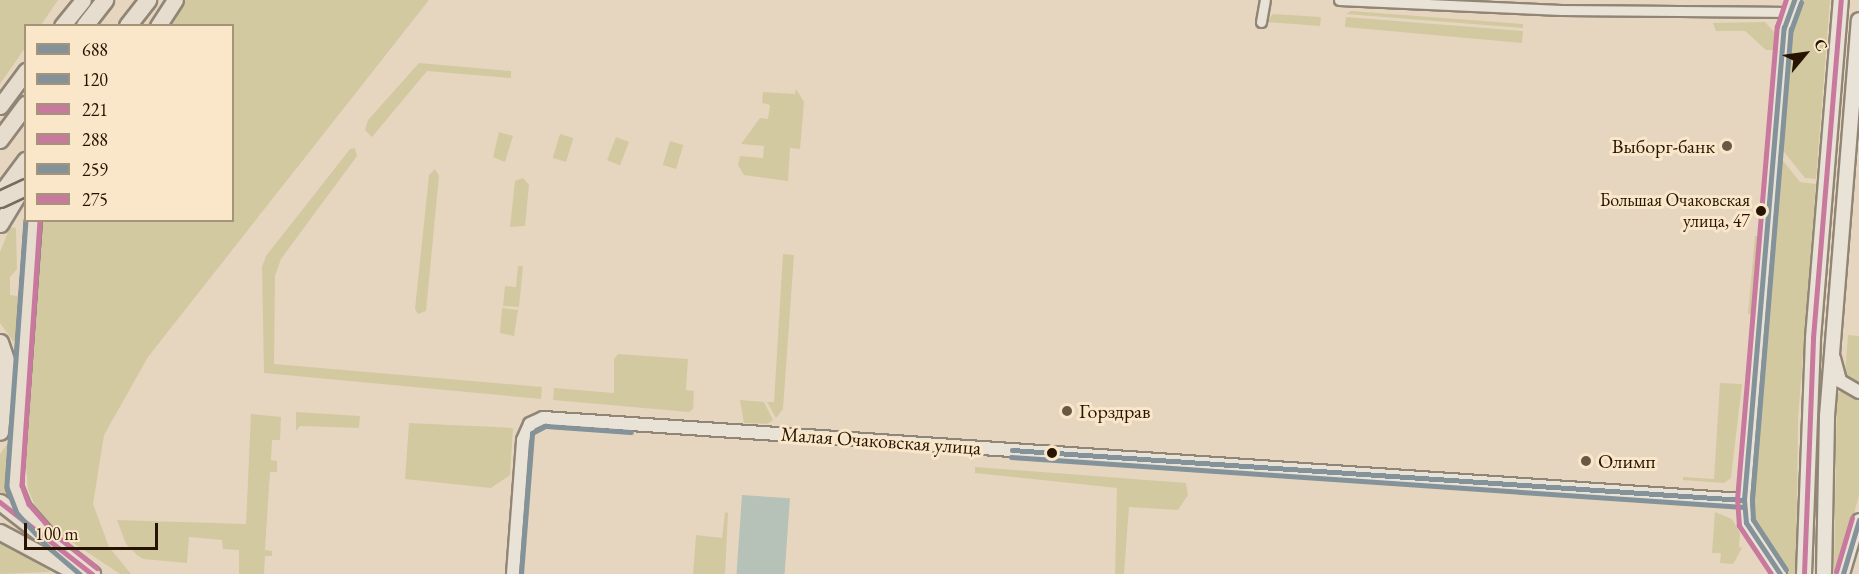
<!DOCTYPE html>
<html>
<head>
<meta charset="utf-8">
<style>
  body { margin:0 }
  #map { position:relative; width:1859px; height:574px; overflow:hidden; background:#e6d6bf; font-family:"EB Garamond",serif }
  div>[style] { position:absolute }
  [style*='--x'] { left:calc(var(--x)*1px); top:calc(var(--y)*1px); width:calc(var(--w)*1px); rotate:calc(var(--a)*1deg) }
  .green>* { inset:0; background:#d3c9a0; transform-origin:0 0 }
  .water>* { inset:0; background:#b6c1b8; transform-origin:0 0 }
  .roads { filter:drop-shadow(2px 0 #918676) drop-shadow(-2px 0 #918676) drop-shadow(0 2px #918676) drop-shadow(0 -2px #918676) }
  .minor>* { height:9px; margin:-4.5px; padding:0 4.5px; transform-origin:4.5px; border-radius:4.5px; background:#e9e2d6 }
  .tertiary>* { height:12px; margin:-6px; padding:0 6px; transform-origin:6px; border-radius:6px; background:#e9e2d6 }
  .secondary>* { height:14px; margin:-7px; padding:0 7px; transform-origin:7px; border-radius:7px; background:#e9e2d6 }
  .primary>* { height:15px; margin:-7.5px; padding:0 7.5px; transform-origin:7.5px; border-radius:7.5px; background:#e6ddcf }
  .trunk>* { height:16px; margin:-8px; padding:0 8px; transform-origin:8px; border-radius:8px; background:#e6ddcf }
  .bridges { filter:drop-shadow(2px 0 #766b5d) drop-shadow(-2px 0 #766b5d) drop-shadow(0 2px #766b5d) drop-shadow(0 -2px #766b5d) }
  .primary-bridge>* { height:15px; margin:-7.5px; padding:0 7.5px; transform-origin:7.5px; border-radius:7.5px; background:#e6ddcf }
  .bus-1>* { height:4.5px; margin:-2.25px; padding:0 2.25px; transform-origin:2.25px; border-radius:2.25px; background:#849299 }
  .bus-2>* { height:4.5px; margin:-2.25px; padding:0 2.25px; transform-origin:2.25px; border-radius:2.25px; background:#849299 }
  .bus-3>* { height:4.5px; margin:-2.25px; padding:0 2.25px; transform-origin:2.25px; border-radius:2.25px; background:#c9789e }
  .bus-4>* { height:4.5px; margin:-2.25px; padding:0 2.25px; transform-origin:2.25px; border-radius:2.25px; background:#c9789e }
  .bus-5>* { height:4.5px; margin:-2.25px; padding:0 2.25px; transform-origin:2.25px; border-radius:2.25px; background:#849299 }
  .bus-6>* { height:4.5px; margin:-2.25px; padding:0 2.25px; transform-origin:2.25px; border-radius:2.25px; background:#c9789e }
  .dots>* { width:16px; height:16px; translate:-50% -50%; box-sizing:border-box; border:3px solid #fae7ca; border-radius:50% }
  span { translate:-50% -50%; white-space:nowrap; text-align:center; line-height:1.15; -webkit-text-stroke:6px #fae7ca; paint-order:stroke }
  .bus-label { font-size:18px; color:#261401 }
  .right { translate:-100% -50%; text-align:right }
  .poi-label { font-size:20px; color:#261401 }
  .left { translate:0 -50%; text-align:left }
  .street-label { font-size:20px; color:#261401 }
  .legend { position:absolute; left:24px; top:24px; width:210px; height:198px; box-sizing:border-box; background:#fae7ca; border:2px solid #a5937a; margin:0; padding:8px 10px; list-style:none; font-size:18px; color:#261401 }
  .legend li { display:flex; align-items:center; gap:12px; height:30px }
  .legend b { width:30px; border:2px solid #a5937a }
  .north { position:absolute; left:1775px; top:24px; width:60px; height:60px; -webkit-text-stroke:4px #fae7ca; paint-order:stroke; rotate:61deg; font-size:16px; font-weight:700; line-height:24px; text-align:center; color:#261401 }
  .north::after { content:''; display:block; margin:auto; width:21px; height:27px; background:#261401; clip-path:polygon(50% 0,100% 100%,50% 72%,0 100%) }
  .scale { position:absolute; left:24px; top:523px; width:134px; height:27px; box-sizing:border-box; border:3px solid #261401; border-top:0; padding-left:8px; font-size:18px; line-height:21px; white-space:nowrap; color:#261401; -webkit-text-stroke:4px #fae7ca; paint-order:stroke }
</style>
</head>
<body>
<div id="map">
  <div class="green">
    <div style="clip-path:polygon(0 0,58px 0,41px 25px,26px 26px,25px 48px,0 84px)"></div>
    <div style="clip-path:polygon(166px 0,180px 4px,183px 0,429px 0,148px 357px,104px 435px,93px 504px,109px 547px,131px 574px,120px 574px,57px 532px,36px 508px,28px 489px,25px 452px,31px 323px,28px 221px,232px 220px,232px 26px,147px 25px)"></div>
    <div style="clip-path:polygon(1803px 0,1830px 0,1816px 179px,1805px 178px,1781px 148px,1788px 46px,1795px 15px)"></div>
    <div style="clip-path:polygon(1351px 11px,1523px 24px,1523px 28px,1346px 14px)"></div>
    <div style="clip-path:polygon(1273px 14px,1321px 17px,1320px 26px,1266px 22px)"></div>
    <div style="clip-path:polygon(1346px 17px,1523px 31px,1522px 43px,1345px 27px)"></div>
    <div style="clip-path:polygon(1765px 22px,1775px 33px,1774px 50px,1766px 50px,1745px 31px,1716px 31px,1713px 23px)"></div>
    <div style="clip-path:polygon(419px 63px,511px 71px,511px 78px,427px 71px,372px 137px,365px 130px,368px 120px)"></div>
    <div style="clip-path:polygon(796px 89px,804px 102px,800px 149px,790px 148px,788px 181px,744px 175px,738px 165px,740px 156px,763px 158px,764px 146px,741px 144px,760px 118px,768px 119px,770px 105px,762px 103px,763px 92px,795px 94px)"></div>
    <div style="clip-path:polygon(499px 132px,513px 136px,505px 162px,493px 157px)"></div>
    <div style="left:560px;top:134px;width:14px;height:25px;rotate:17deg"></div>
    <div style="left:616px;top:137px;width:14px;height:25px;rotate:21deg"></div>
    <div style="left:670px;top:141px;width:14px;height:25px;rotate:17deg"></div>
    <div style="clip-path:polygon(355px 148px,357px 156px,281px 259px,275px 276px,274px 364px,542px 387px,541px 399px,264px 373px,262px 267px,266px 256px,350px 149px)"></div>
    <div style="clip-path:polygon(1780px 157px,1800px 182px,1816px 184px,1798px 420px,1796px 574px,1787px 574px,1756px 523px,1751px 501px)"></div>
    <div style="clip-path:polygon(435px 169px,439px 176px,426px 311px,418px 314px,415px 309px,429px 175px)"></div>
    <div style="clip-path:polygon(523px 178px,529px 185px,525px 226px,510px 227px,515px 181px)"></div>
    <div style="clip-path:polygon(10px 227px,16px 228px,17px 269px,10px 277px,10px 295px,19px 296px,19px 341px,13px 341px,0 323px,0 252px)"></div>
    <div style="clip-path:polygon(1755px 236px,1759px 236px,1761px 256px,1756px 313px,1748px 314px)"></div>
    <div style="clip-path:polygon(783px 254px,794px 255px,783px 409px,776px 418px,767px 402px,774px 402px)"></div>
    <div style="clip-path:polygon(518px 266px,523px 266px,519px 307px,503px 306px,505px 286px,516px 287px)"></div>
    <div style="clip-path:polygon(502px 308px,518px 310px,514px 336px,500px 333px)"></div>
    <div style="clip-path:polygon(1848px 335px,1859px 336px,1859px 386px,1845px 375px)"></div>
    <div style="clip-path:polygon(618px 354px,688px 359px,686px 390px,694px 391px,693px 409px,689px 412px,553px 400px,554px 388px,614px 393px,614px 359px)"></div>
    <div style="clip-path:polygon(1720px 383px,1742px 384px,1731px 478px,1724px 483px,1683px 480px,1683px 477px,1714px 479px)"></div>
    <div style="clip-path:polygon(1841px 391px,1859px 396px,1859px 495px,1838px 574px,1834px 574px,1837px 394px)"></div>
    <div style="clip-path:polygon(740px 400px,764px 402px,773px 420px,767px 424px,744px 423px)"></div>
    <div style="clip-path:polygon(296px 412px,360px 416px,359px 428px,300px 426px,296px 431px)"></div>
    <div style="clip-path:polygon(251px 414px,281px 417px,280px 440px,272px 440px,271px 460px,277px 461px,277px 472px,270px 472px,265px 550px,272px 551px,272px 556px,265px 556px,264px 574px,239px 574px,239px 550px,223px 549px,222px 540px,189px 537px,187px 563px,143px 559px,137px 555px,126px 544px,117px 520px,246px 524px)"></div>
    <div style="clip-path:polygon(409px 423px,513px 428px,510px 475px,491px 488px,405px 479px)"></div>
    <div style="clip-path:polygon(8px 443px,13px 444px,21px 512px,0 497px,0 454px)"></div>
    <div style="clip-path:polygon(975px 467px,1186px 483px,1188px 495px,1178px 510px,1129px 507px,1124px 574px,1115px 574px,1117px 488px,975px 473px)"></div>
    <div style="clip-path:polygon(725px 512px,728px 513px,725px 574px,693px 574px,696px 535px,722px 538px)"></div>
    <div style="clip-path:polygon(1715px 512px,1732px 519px,1740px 533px,1739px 547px,1742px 548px,1733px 564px,1720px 563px,1721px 553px,1712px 553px)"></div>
    <div style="clip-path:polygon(0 542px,50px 571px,49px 572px,0 574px)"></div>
  </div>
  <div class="water">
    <div style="left:742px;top:495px;width:48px;height:79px;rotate:4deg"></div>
  </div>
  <div class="roads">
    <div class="minor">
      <div style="--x:1339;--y:0;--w:222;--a:2.6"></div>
      <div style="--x:1561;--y:10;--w:227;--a:0.5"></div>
      <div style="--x:1261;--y:22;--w:22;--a:-80"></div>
    </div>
    <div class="tertiary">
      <div style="--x:1834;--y:358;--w:24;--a:75"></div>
      <div style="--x:1840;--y:381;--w:22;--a:30"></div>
      <div style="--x:513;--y:574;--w:134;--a:-85.7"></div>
      <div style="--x:523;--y:440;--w:17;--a:-66"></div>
      <div style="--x:530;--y:424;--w:14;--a:-25"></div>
      <div style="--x:543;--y:418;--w:1204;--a:3.91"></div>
      <div style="--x:1780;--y:574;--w:61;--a:-123.7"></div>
      <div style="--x:1746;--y:523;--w:23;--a:-95"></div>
      <div style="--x:1744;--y:500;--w:474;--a:-85.2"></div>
      <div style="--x:1784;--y:28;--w:30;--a:-70"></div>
      <div style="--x:1843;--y:574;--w:56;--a:-73.5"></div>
    </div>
    <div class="secondary">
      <div style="--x:1804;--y:574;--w:236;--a:-87.8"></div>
      <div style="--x:1813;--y:338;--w:339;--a:-85.3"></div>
      <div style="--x:1824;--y:574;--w:158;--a:-88.9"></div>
      <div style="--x:1827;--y:416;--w:397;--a:-85.4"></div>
    </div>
    <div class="primary">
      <div style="--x:62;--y:26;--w:33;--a:-51"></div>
      <div style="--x:158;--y:26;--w:31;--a:-57"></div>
      <div style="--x:0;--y:106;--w:44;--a:-53.4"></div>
      <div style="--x:33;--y:220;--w:267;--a:94.1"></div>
      <div style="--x:14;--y:486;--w:24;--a:68"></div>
      <div style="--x:23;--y:508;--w:44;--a:48.7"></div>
      <div style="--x:0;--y:224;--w:48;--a:-58.6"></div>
      <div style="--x:0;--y:342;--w:21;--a:71"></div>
      <div style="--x:7;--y:362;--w:70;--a:95.7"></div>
      <div style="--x:0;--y:502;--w:117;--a:38"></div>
      <div style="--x:0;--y:532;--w:89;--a:28"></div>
    </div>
    <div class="trunk">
      <div style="--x:85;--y:26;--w:33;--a:-52"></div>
      <div style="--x:128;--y:26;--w:33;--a:-52"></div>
      <div style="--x:0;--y:140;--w:44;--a:-53.4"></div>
      <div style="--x:0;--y:196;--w:44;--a:-53.4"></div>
    </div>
  </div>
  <div class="bridges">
    <div class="primary-bridge">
      <div style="--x:0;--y:199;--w:29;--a:-25"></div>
    </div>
  </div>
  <div class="bus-1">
    <div style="--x:1012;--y:450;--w:734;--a:3.91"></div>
    <div style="--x:1780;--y:574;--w:61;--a:-123.7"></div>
    <div style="--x:1746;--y:523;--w:23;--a:-95"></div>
    <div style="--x:1744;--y:500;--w:474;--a:-85.2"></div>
    <div style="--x:1784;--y:28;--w:30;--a:-70"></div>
    <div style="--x:1843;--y:574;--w:56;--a:-73.5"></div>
  </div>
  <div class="bus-2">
    <div style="--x:1011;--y:457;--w:734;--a:3.91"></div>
    <div style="--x:1786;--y:570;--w:60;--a:-123.4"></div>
    <div style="--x:1753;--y:520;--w:20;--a:-93"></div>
    <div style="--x:1752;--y:500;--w:472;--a:-85.3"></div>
    <div style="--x:1791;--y:30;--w:29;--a:-70"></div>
    <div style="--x:521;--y:574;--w:141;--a:-85.5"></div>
    <div style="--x:532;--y:433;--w:15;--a:-28"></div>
    <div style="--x:545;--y:426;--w:86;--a:4"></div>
  </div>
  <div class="bus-3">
    <div style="--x:0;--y:502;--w:117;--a:38"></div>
    <div style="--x:1804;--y:574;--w:236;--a:-87.8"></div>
    <div style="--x:1813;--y:338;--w:339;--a:-85.3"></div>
  </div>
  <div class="bus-4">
    <div style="--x:1836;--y:572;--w:56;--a:-73.5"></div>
    <div style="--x:1771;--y:574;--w:58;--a:-123.7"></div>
    <div style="--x:1739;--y:526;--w:26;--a:-94"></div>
    <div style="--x:1737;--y:500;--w:475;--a:-85.2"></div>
    <div style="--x:1777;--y:27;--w:28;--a:-72"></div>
  </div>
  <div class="bus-5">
    <div style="--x:26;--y:220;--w:268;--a:94.1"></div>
    <div style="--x:7;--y:487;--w:28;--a:69"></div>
    <div style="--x:17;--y:513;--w:45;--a:47.7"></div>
    <div style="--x:47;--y:546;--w:43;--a:40.3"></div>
  </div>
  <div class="bus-6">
    <div style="--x:40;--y:221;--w:265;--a:93.9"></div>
    <div style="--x:22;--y:485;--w:20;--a:70"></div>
    <div style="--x:29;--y:504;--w:43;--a:48.8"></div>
    <div style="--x:57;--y:536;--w:51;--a:38.7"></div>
  </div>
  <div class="dots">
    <div style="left:1727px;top:146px;background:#695844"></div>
    <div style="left:1761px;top:211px;background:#261401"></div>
    <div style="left:1067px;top:411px;background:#695844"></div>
    <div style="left:1052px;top:453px;background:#261401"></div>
    <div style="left:1586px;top:461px;background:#695844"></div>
  </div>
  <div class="bus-label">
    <span class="right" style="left:1750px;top:211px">Большая Очаковская<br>улица, 47</span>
  </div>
  <div class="poi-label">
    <span class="right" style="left:1715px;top:146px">Выборг-банк</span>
    <span class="left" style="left:1079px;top:411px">Горздрав</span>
    <span class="left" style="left:1598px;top:461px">Олимп</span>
  </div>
  <div class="street-label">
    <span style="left:881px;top:441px;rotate:4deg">Малая Очаковская улица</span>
  </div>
  <ul class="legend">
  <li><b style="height:8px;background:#849299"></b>688</li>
  <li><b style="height:8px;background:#849299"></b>120</li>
  <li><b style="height:8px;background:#c9789e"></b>221</li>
  <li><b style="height:8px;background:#c9789e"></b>288</li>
  <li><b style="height:8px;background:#849299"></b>259</li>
  <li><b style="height:8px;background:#c9789e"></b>275</li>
  </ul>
  <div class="north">С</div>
  <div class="scale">100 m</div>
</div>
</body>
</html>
